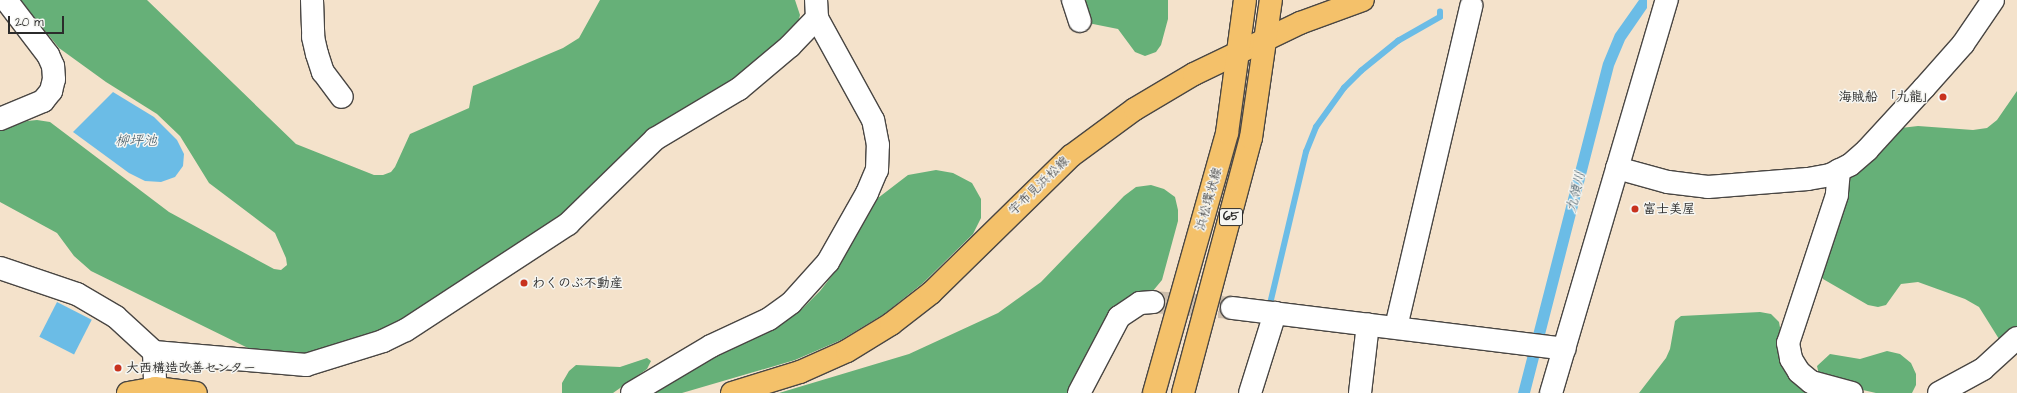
<!DOCTYPE html>
<html>
<head>
<meta charset="utf-8">
<style>
  body { margin:0 }
  #map { position:relative; width:2017px; height:393px; overflow:hidden; background:#f4e2cb; font-family:"Architects Daughter","Klee One",sans-serif }
  div>[style] { position:absolute }
  [style*='--x'] { left:calc(var(--x)*1px); top:calc(var(--y)*1px); width:calc(var(--w)*1px); rotate:calc(var(--a)*1deg) }
  .forest>* { inset:0; background:#66b078 }
  .water>* { inset:0; background:#6bbce6; transform-origin:0 0 }
  .stream>* { height:5.5px; margin:-2.75px; padding:0 2.75px; transform-origin:2.75px; border-radius:2.75px; background:#6bbce6 }
  .minor-tunnel>* { height:22px; margin-top:-11px; transform-origin:0; background:repeating-linear-gradient(90deg,#ccbdab 0 22px,transparent 0 33px) }
  .roads { filter:drop-shadow(1px 0 #494643) drop-shadow(-1px 0 #494643) drop-shadow(0 1px #494643) drop-shadow(0 -1px #494643) }
  .minor>* { height:22px; margin:-11px; padding:0 11px; transform-origin:11px; border-radius:11px; background:#fff }
  .major>* { height:22px; margin:-11px; padding:0 11px; transform-origin:11px; border-radius:11px; background:#f4c16a }
  .dots>* { width:11px; height:11px; translate:-50% -50%; box-sizing:border-box; border:2px solid #f6f6f2; border-radius:50% }
  span { translate:-50% -50%; white-space:nowrap; text-align:center; line-height:1.15; -webkit-text-stroke:3px #f6f6f2; paint-order:stroke }
  .shield-label span { padding:1px 3px; background:#f6f6f2; border:1px solid; border-radius:3px; -webkit-text-stroke-width:0 }
  .shield-label { font-size:12px; color:#2b2b2b; font-weight:700 }
  .poi-label { font-size:13px; color:#2b2b2b; font-weight:700 }
  .right { translate:-100% -50%; text-align:right }
  .left { translate:0 -50%; text-align:left }
  .street-label { font-size:13px; color:#2b2b2b }
  .water-label { font-size:14px; color:#3e5663; font-style:italic }
  .scale { position:absolute; left:8px; top:16px; width:56px; height:18px; box-sizing:border-box; border:2px solid #2b2b2b; border-top:0; padding-left:5px; font-size:12px; line-height:14px; white-space:nowrap; color:#2b2b2b; -webkit-text-stroke:3px #f6f6f2; paint-order:stroke }
</style>
</head>
<body>
<div id="map">
  <div class="forest">
    <div style="clip-path:polygon(20px 0,147px 0,296px 144px,374px 175px,383px 175px,391px 172px,395px 167px,410px 134px,469px 108px,473px 86px,563px 48px,579px 38px,600px 0,795px 0,800px 15px,796px 31px,565px 220px,403px 325px,305px 360px,261px 353px,248px 348px,91px 271px,74px 256px,57px 233px,0 202px,0 131px,27px 121px,37px 120px,50px 122px,169px 212px,274px 269px,281px 270px,287px 265px,286px 258px,275px 233px,209px 183px,180px 136px,157px 114px,106px 82px,59px 48px)"></div>
    <div style="clip-path:polygon(1077px 0,1168px 0,1168px 19px,1161px 45px,1156px 52px,1145px 56px,1135px 52px,1118px 29px,1088px 23px)"></div>
    <div style="clip-path:polygon(2017px 91px,2017px 330px,2006px 340px,1999px 339px,1979px 307px,1965px 299px,1918px 282px,1901px 284px,1886px 305px,1878px 307px,1868px 305px,1823px 279px,1820px 270px,1852px 174px,1901px 128px,1918px 126px,1973px 130px,1987px 128px,1997px 120px)"></div>
    <div style="clip-path:polygon(936px 170px,953px 173px,972px 183px,981px 199px,981px 218px,973px 234px,923px 283px,884px 314px,841px 340px,795px 360px,682px 393px,654px 393px,717px 356px,774px 329px,799px 312px,820px 291px,838px 268px,878px 198px,908px 175px)"></div>
    <div style="clip-path:polygon(1151px 185px,1164px 189px,1175px 197px,1178px 210px,1178px 221px,1162px 280px,1068px 393px,779px 393px,909px 354px,998px 313px,1041px 282px,1124px 196px,1136px 187px)"></div>
    <div style="clip-path:polygon(1760px 312px,1771px 314px,1779px 322px,1781px 333px,1825px 393px,1639px 393px,1666px 358px,1670px 349px,1675px 321px,1681px 316px)"></div>
    <div style="clip-path:polygon(1887px 351px,1900px 354px,1911px 363px,1916px 374px,1916px 385px,1912px 393px,1876px 393px,1828px 382px,1819px 375px,1817px 366px,1830px 354px,1860px 359px)"></div>
    <div style="clip-path:polygon(647px 358px,651px 361px,647px 369px,613px 393px,562px 393px,562px 383px,569px 371px,576px 365px,620px 367px)"></div>
  </div>
  <div class="water">
    <div style="clip-path:polygon(1639px 0,1647px 0,1647px 8px,1625px 40px,1614px 66px,1530px 393px,1518px 393px,1603px 63px,1615px 34px)"></div>
    <div style="clip-path:polygon(113px 92px,154px 117px,177px 140px,184px 154px,183px 166px,175px 177px,161px 182px,145px 181px,129px 173px,73px 132px)"></div>
    <div style="left:57px;top:302px;width:39px;height:39px;rotate:27deg"></div>
  </div>
  <div class="stream">
    <div style="--x:1271;--y:300;--w:152;--a:-76.7"></div>
    <div style="--x:1306;--y:152;--w:27;--a:-68"></div>
    <div style="--x:1316;--y:127;--w:48;--a:-54.3"></div>
    <div style="--x:1344;--y:88;--w:24;--a:-45"></div>
    <div style="--x:1361;--y:71;--w:48;--a:-39"></div>
    <div style="--x:1398;--y:41;--w:48;--a:-29.7"></div>
    <div style="--x:1440;--y:17;--w:5;--a:-90"></div>
  </div>
  <div class="minor-tunnel">
    <div style="--x:1153;--y:302;--w:79;--a:4.3"></div>
  </div>
  <div class="roads">
    <div class="minor">
      <div style="--x:312;--y:0;--w:37;--a:88"></div>
      <div style="--x:313;--y:37;--w:17;--a:77"></div>
      <div style="--x:317;--y:54;--w:19;--a:72"></div>
      <div style="--x:323;--y:72;--w:31;--a:53"></div>
      <div style="--x:1073;--y:0;--w:22;--a:72"></div>
      <div style="--x:0;--y:119;--w:47;--a:-22.7"></div>
      <div style="--x:43;--y:101;--w:13;--a:-51"></div>
      <div style="--x:51;--y:91;--w:12;--a:-76"></div>
      <div style="--x:54;--y:79;--w:13;--a:-94"></div>
      <div style="--x:53;--y:66;--w:12;--a:-114"></div>
      <div style="--x:48;--y:55;--w:69;--a:-127.4"></div>
      <div style="--x:1617;--y:168;--w:53;--a:15.4"></div>
      <div style="--x:1668;--y:182;--w:40;--a:7.1"></div>
      <div style="--x:1708;--y:187;--w:100;--a:-4.6"></div>
      <div style="--x:1808;--y:179;--w:22;--a:-10"></div>
      <div style="--x:1830;--y:175;--w:22;--a:-27"></div>
      <div style="--x:1850;--y:165;--w:23;--a:-41"></div>
      <div style="--x:1867;--y:150;--w:84;--a:-47.4"></div>
      <div style="--x:1924;--y:88;--w:59;--a:-48.4"></div>
      <div style="--x:1963;--y:44;--w:53;--a:-55.7"></div>
      <div style="--x:1839;--y:170;--w:25;--a:95"></div>
      <div style="--x:1837;--y:195;--w:156;--a:108.3"></div>
      <div style="--x:1788;--y:343;--w:16;--a:79"></div>
      <div style="--x:1791;--y:359;--w:15;--a:58"></div>
      <div style="--x:1799;--y:372;--w:16;--a:40"></div>
      <div style="--x:1811;--y:382;--w:42;--a:15"></div>
      <div style="--x:0;--y:268;--w:81;--a:18.7"></div>
      <div style="--x:77;--y:294;--w:45;--a:30.5"></div>
      <div style="--x:116;--y:317;--w:52;--a:42.6"></div>
      <div style="--x:154;--y:352;--w:36;--a:88"></div>
      <div style="--x:1232;--y:308;--w:335;--a:7"></div>
      <div style="--x:1396;--y:327;--w:330;--a:-76.8"></div>
      <div style="--x:154;--y:352;--w:153;--a:4.9"></div>
      <div style="--x:306;--y:365;--w:81;--a:-17.3"></div>
      <div style="--x:383;--y:341;--w:25;--a:-26"></div>
      <div style="--x:406;--y:330;--w:194;--a:-33.2"></div>
      <div style="--x:568;--y:224;--w:122;--a:-44.3"></div>
      <div style="--x:655;--y:139;--w:98;--a:-30.8"></div>
      <div style="--x:739;--y:89;--w:67;--a:-40.1"></div>
      <div style="--x:790;--y:46;--w:39;--a:-46"></div>
      <div style="--x:632;--y:393;--w:92;--a:-30.7"></div>
      <div style="--x:711;--y:346;--w:64;--a:-25"></div>
      <div style="--x:769;--y:319;--w:27;--a:-36"></div>
      <div style="--x:791;--y:303;--w:55;--a:-47.9"></div>
      <div style="--x:828;--y:262;--w:79;--a:-60.5"></div>
      <div style="--x:867;--y:193;--w:25;--a:-67"></div>
      <div style="--x:877;--y:170;--w:25;--a:-88"></div>
      <div style="--x:878;--y:145;--w:25;--a:-101"></div>
      <div style="--x:873;--y:120;--w:116;--a:-118.8"></div>
      <div style="--x:817;--y:18;--w:18;--a:-93"></div>
      <div style="--x:1079;--y:393;--w:86;--a:-62.2"></div>
      <div style="--x:1119;--y:317;--w:25;--a:-34"></div>
      <div style="--x:1140;--y:303;--w:13;--a:-4"></div>
      <div style="--x:1250;--y:393;--w:84;--a:-72.6"></div>
      <div style="--x:1360;--y:393;--w:69;--a:-83.4"></div>
      <div style="--x:1551;--y:393;--w:410;--a:-73.6"></div>
      <div style="--x:1939;--y:393;--w:50;--a:-28.6"></div>
      <div style="--x:1983;--y:369;--w:46;--a:-42.4"></div>
    </div>
    <div class="major">
      <div style="--x:128;--y:393;--w:27;--a:-10"></div>
      <div style="--x:155;--y:388;--w:41;--a:7"></div>
      <div style="--x:732;--y:393;--w:71;--a:-17.2"></div>
      <div style="--x:800;--y:372;--w:51;--a:-24.1"></div>
      <div style="--x:847;--y:351;--w:52;--a:-31.5"></div>
      <div style="--x:891;--y:324;--w:51;--a:-37.8"></div>
      <div style="--x:931;--y:293;--w:196;--a:-44.4"></div>
      <div style="--x:1071;--y:156;--w:79;--a:-36.3"></div>
      <div style="--x:1135;--y:109;--w:69;--a:-30.7"></div>
      <div style="--x:1194;--y:74;--w:118;--a:-25.7"></div>
      <div style="--x:1300;--y:23;--w:67;--a:-20.1"></div>
      <div style="--x:1154;--y:393;--w:270;--a:-74.3"></div>
      <div style="--x:1227;--y:133;--w:134;--a:-82.3"></div>
      <div style="--x:1183;--y:393;--w:264;--a:-75.1"></div>
      <div style="--x:1251;--y:138;--w:139;--a:-81.8"></div>
    </div>
  </div>
  <div class="dots">
    <div style="left:1943px;top:97px;background:#c8321e"></div>
    <div style="left:1635px;top:209px;background:#c8321e"></div>
    <div style="left:524px;top:283px;background:#c8321e"></div>
    <div style="left:118px;top:368px;background:#c8321e"></div>
  </div>
  <div class="shield-label">
    <span style="left:1231px;top:217px">65</span>
  </div>
  <div class="poi-label">
    <span class="right" style="left:1935px;top:97px">海賊船 「九龍」</span>
    <span class="left" style="left:1643px;top:209px">富士美屋</span>
    <span class="left" style="left:532px;top:283px">わくのぶ不動産</span>
    <span class="left" style="left:126px;top:368px">大西構造改善センター</span>
  </div>
  <div class="street-label">
    <span style="left:1039px;top:186px;rotate:-44deg">宇布見浜松線</span>
    <span style="left:1209px;top:199px;rotate:-74deg">浜松環状線</span>
  </div>
  <div class="water-label">
    <span style="left:136px;top:141px">柳坪池</span>
    <span style="left:1576px;top:192px;rotate:-76deg">九領川</span>
  </div>
  <div class="scale">20 m</div>
</div>
</body>
</html>
